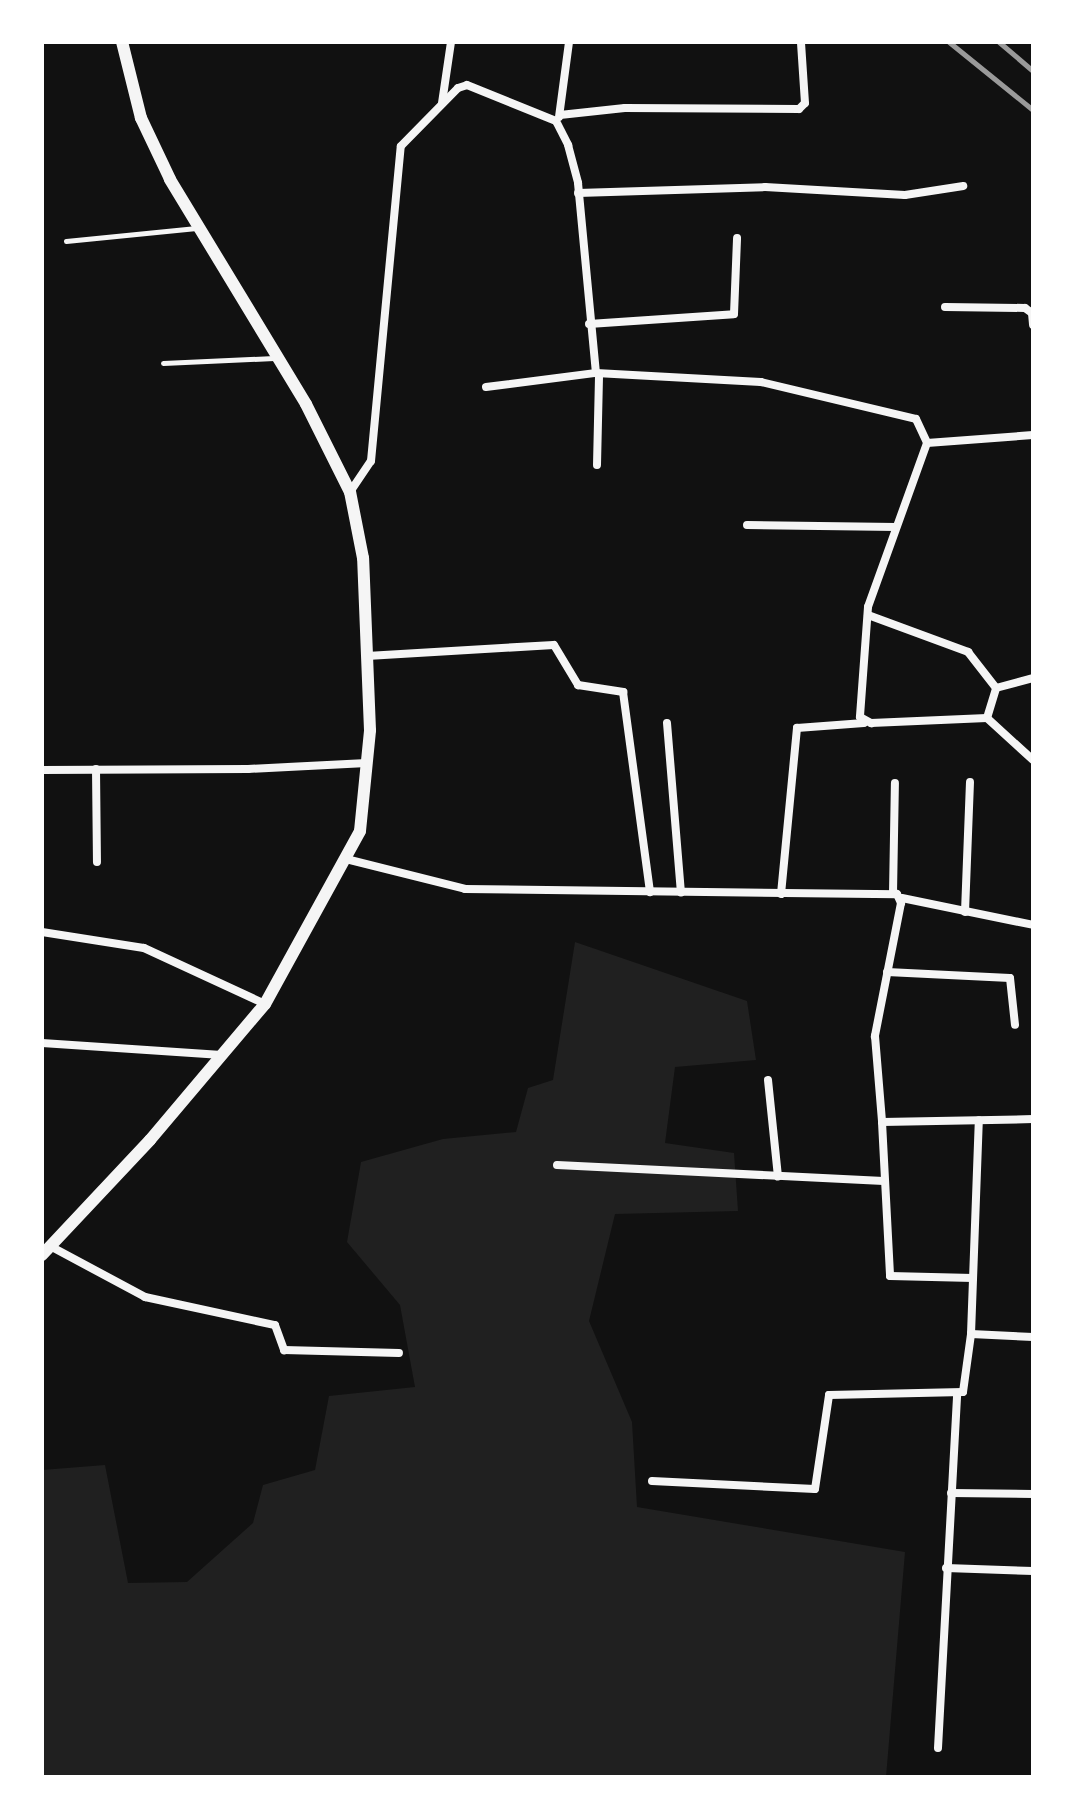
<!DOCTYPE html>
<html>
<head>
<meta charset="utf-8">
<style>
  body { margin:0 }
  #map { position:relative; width:1075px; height:1819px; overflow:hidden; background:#111; font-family:Commissioner,sans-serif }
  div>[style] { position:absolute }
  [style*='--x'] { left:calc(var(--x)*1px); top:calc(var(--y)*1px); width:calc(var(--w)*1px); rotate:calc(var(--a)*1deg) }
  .green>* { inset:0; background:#202020 }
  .service>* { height:5px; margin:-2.5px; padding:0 2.5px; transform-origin:2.5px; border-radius:2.5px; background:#f5f5f5 }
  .minor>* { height:8px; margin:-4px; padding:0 4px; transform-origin:4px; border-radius:4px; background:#f5f5f5 }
  .tertiary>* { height:12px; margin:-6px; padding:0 6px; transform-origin:6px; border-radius:6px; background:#f5f5f5 }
  .rail>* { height:5px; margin:-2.5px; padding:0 2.5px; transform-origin:2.5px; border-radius:2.5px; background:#9a9a9a }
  span { translate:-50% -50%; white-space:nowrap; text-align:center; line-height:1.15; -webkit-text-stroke:7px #fff; paint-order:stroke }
  .frame { position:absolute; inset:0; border:44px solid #fff; pointer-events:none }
</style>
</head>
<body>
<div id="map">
  <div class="green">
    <div style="clip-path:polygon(575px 942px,747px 1001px,756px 1060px,675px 1067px,665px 1143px,734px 1153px,738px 1211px,615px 1214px,589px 1321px,632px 1422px,637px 1507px,905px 1552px,886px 1777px,42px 1777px,42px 1470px,105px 1465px,128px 1583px,187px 1582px,253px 1523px,263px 1485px,315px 1470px,329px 1396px,415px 1387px,400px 1305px,347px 1242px,361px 1162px,443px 1139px,516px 1132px,528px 1088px,553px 1080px)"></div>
  </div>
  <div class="service">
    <div style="--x:66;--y:241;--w:131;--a:-5.7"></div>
    <div style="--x:163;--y:363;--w:111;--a:-2.6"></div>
  </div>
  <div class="minor">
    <div style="--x:442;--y:103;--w:62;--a:-81.6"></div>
    <div style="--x:560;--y:115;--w:65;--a:-6.1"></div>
    <div style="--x:625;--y:108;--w:174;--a:0.3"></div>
    <div style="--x:799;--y:109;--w:8;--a:-45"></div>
    <div style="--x:805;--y:103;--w:61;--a:-93.8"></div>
    <div style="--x:559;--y:117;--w:76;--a:-82.4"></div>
    <div style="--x:578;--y:193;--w:187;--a:-1.8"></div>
    <div style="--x:765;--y:187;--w:140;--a:3.3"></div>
    <div style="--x:905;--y:195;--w:59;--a:-8.8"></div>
    <div style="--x:945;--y:307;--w:80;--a:0.7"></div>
    <div style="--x:1025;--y:308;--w:9;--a:36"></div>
    <div style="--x:1032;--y:313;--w:12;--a:85"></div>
    <div style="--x:589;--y:324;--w:145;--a:-3.9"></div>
    <div style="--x:734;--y:314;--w:76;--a:-87.7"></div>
    <div style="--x:486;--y:387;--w:111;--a:-7.3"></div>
    <div style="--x:927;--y:443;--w:106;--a:-4.3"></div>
    <div style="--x:597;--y:465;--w:91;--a:-88.7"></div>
    <div style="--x:350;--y:492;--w:37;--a:-56"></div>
    <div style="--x:371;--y:461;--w:316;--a:-84.6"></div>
    <div style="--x:401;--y:146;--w:81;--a:-45.5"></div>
    <div style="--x:458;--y:88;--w:9;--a:-18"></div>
    <div style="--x:467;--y:85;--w:96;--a:22"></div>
    <div style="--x:556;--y:121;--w:27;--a:63"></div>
    <div style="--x:568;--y:145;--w:39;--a:75"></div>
    <div style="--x:578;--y:183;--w:191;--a:84.6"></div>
    <div style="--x:596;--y:373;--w:165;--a:3.1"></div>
    <div style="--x:761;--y:382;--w:159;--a:13.4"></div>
    <div style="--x:916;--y:419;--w:26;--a:65"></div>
    <div style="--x:927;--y:443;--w:174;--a:109.8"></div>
    <div style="--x:868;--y:607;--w:110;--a:94.2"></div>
    <div style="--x:860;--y:717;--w:13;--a:29"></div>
    <div style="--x:871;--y:723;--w:116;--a:-2.5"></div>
    <div style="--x:987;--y:718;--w:62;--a:42.4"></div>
    <div style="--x:747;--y:525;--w:149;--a:0.8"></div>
    <div style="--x:868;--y:615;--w:107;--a:20.3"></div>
    <div style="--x:968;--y:652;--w:46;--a:52.1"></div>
    <div style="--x:367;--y:656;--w:187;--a:-3.4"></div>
    <div style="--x:554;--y:645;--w:47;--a:59"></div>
    <div style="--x:578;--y:685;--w:46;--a:8.8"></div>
    <div style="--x:623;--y:692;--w:202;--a:82.3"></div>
    <div style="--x:987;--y:718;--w:31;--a:-73"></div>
    <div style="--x:996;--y:688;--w:38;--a:-15"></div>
    <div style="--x:667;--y:723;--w:170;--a:85.3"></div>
    <div style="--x:96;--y:769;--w:93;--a:89.4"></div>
    <div style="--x:42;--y:770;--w:206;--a:-0.3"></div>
    <div style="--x:248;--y:769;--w:119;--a:-2.9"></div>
    <div style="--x:346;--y:859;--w:123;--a:14.1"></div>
    <div style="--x:465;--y:889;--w:432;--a:0.7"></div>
    <div style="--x:897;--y:894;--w:10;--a:66"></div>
    <div style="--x:901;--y:903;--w:136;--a:101.1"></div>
    <div style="--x:875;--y:1036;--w:86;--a:85.3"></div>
    <div style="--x:882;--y:1122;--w:151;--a:-1.1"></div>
    <div style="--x:893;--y:893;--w:110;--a:-89"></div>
    <div style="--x:781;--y:894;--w:167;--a:-84.5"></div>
    <div style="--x:797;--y:728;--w:67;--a:-4.3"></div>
    <div style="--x:902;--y:898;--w:134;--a:11.6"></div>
    <div style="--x:965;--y:912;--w:130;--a:-87.8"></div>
    <div style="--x:42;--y:932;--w:103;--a:8.9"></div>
    <div style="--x:144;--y:948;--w:133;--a:24.8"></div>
    <div style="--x:887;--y:972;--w:123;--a:2.8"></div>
    <div style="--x:1010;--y:978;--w:47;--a:83.9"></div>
    <div style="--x:42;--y:1043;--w:180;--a:3.8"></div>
    <div style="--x:768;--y:1080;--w:97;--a:84.1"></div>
    <div style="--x:882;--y:1122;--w:154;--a:87"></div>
    <div style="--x:890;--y:1276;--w:83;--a:1.4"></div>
    <div style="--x:557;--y:1165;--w:327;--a:2.8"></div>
    <div style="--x:50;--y:1246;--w:108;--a:28.2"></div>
    <div style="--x:145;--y:1297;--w:133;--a:12.2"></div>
    <div style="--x:275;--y:1325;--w:27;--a:70"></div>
    <div style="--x:284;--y:1350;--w:115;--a:1.5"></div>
    <div style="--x:971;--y:1334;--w:62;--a:2.8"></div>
    <div style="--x:652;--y:1481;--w:163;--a:2.8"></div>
    <div style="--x:815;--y:1489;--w:95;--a:-81.5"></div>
    <div style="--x:829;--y:1395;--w:134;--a:-1.3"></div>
    <div style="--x:963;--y:1392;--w:59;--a:-82.1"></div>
    <div style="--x:971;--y:1334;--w:214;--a:-87.9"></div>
    <div style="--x:951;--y:1493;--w:82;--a:0.7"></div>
    <div style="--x:946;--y:1568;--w:87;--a:2"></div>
    <div style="--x:938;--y:1748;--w:353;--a:-86.9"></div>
  </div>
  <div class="tertiary">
    <div style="--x:42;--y:1255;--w:158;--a:-46.8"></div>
    <div style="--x:150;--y:1140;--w:178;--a:-49.8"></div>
    <div style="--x:265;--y:1004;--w:197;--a:-61.2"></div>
    <div style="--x:360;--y:831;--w:101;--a:-84.3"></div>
    <div style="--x:370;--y:730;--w:172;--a:-92.3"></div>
    <div style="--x:363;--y:558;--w:67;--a:-101.1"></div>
    <div style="--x:350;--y:492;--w:98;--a:-116.6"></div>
    <div style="--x:306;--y:404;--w:263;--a:-121.2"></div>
    <div style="--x:170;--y:179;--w:68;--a:-115.4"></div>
    <div style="--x:141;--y:118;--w:78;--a:-104"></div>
  </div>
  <div class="rail">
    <div style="--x:949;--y:42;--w:108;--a:39"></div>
    <div style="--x:999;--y:42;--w:45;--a:40.5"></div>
  </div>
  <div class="frame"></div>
</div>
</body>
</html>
